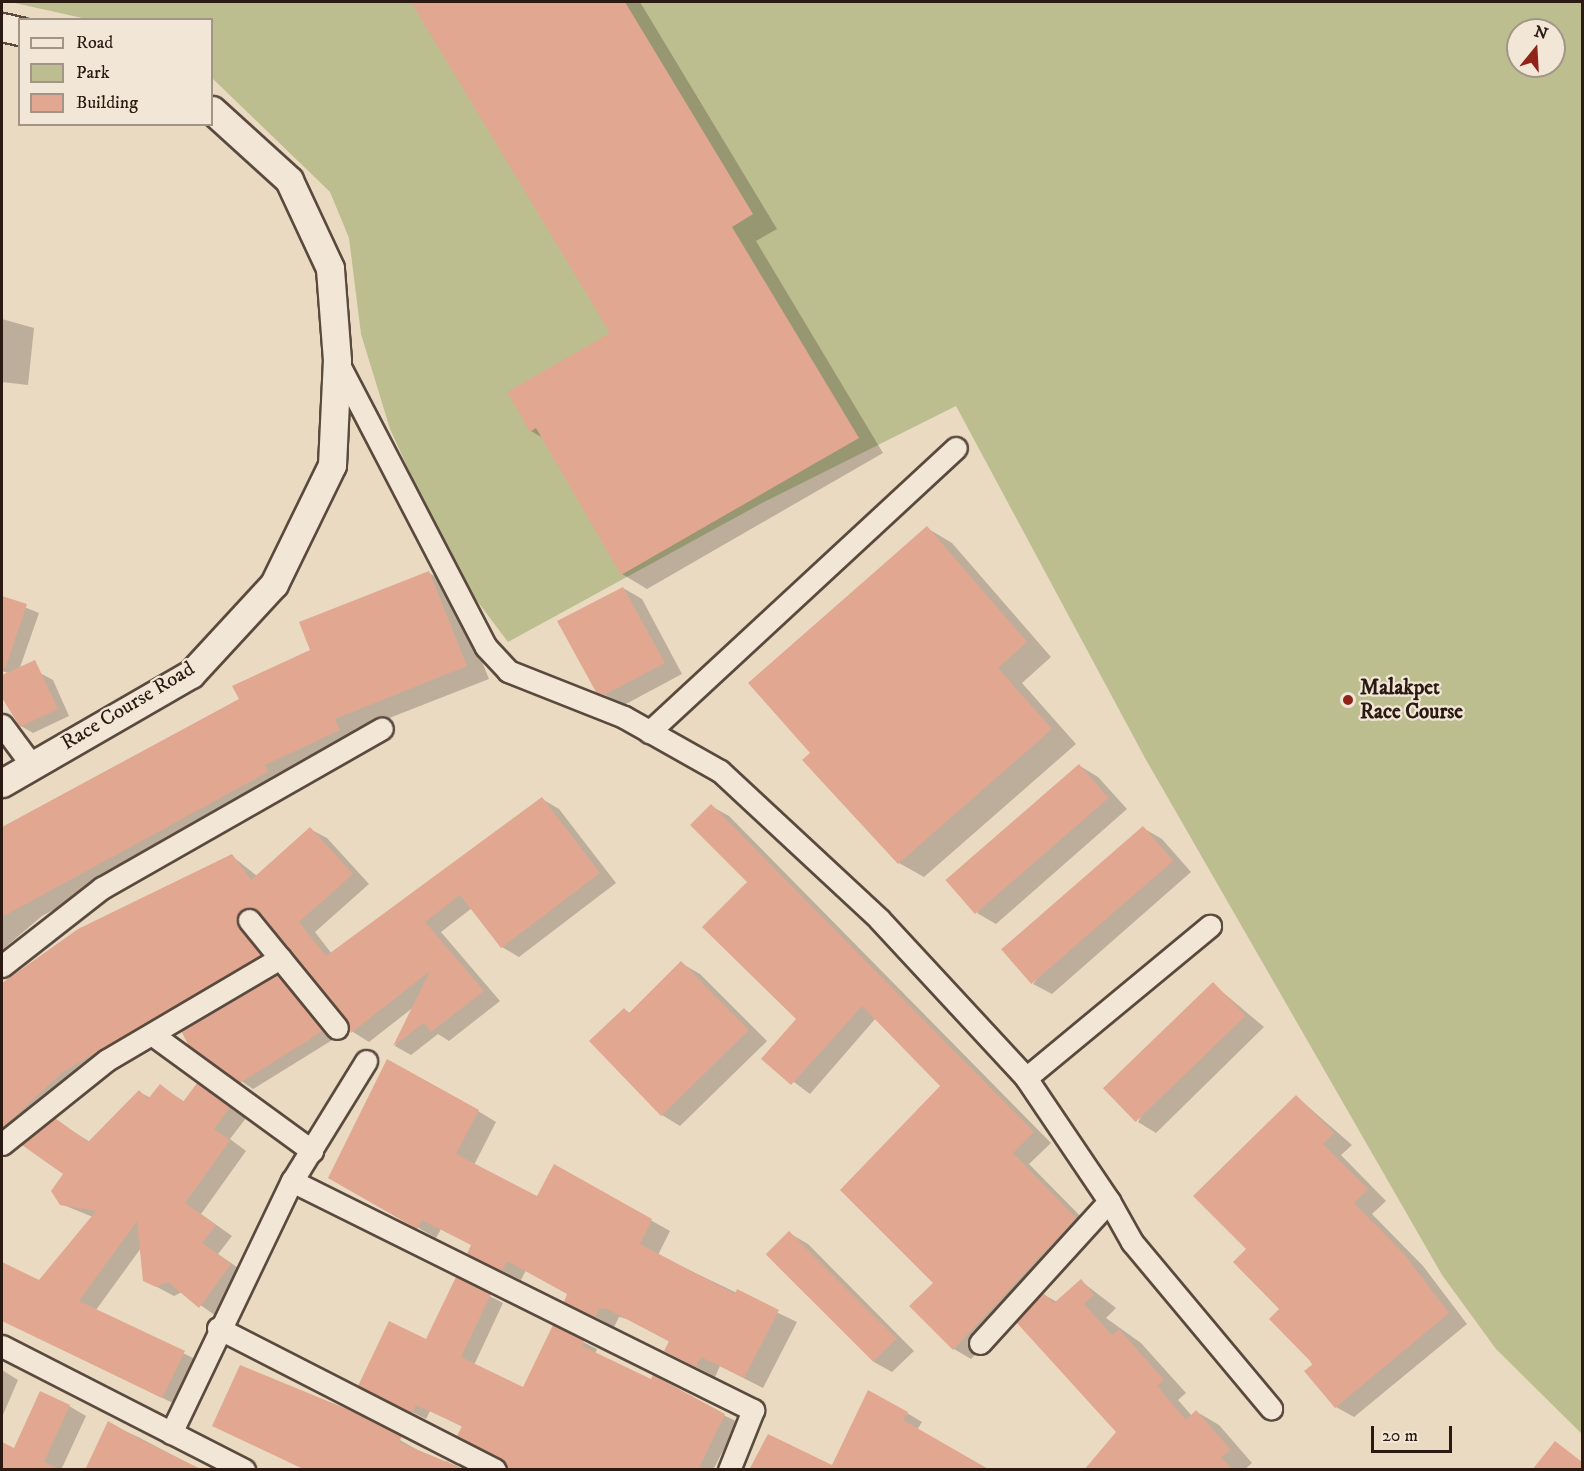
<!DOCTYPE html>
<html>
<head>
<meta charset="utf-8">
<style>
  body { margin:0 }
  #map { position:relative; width:1584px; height:1471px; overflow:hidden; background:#ebdac2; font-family:"IM FELL DW Pica",serif }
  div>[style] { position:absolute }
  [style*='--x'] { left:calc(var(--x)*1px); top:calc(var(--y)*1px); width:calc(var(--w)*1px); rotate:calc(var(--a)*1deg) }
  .green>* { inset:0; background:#bdbe8f }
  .shadow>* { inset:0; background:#0003 }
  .building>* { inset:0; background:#e2a791; transform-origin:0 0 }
  .roads { filter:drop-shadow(2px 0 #5a4a3e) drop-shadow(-2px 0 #5a4a3e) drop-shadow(0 2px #5a4a3e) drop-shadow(0 -2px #5a4a3e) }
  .minor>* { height:21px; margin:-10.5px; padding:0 10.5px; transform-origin:10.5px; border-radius:10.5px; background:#f2e7d7 }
  .tertiary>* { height:27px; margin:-13.5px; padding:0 13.5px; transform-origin:13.5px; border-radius:13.5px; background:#f2e7d7 }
  .dots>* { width:16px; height:16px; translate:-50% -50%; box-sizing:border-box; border:3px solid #f2e7d7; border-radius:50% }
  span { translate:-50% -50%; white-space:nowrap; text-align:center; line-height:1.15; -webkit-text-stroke:4.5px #f2e7d7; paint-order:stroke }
  .poi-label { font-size:21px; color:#2a1a12; font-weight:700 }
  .left { translate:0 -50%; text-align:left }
  .street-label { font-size:21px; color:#2a1a12 }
  .frame { position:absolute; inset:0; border:3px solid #2a1a12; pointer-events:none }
  .legend { position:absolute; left:18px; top:18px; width:195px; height:108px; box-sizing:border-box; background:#f2e7d7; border:2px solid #a29588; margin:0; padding:8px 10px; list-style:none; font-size:18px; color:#2a1a12 }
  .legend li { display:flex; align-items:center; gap:12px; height:30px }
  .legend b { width:30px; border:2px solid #a29588 }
  .north { position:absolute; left:1506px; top:18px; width:60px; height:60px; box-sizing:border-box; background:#f2e7d7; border:2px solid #a29588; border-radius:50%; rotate:18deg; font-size:16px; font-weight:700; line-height:24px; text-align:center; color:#2a1a12 }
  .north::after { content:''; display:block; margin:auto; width:21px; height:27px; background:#8f2418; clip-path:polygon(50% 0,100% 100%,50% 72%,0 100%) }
  .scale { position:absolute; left:1371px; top:1426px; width:81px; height:27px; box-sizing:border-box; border:3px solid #2a1a12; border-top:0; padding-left:8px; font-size:18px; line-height:21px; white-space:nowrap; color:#2a1a12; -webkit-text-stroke:4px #f2e7d7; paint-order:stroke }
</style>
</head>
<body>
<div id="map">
  <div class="green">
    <div style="clip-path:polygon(evenodd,10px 2px,1582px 2px,1582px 1434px,1496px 1349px,1442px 1275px,1145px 758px,956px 406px,764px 502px,508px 642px,456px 573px,390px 429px,361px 334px,349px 238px,330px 192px,212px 78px,212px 20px,87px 19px,10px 2px,1518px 30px,1554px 30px,1554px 66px,1518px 66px,1518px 30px)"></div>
  </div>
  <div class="shadow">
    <div style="clip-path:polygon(413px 2px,640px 2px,777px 229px,756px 241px,883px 453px,647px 589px,622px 574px,543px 438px,531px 431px,612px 334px)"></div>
    <div style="clip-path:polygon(2px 319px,34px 328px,28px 385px,2px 382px)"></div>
    <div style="clip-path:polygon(927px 528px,952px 543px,1051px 657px,1022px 683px,1076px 744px,924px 877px,899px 863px,812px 753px)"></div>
    <div style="clip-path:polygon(429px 573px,451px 585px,489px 679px,356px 731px,290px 785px,42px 916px,2px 950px,2px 828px,240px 699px)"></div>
    <div style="clip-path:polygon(623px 588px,642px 599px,682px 674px,624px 705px,597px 691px)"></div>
    <div style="clip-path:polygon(2px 598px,39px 613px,17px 676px,2px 671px)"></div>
    <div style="clip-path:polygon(40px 673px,53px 680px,69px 716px,33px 733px,21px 726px,2px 692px)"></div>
    <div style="clip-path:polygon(1080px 766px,1098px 777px,1127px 809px,996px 924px,977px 913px)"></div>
    <div style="clip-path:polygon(542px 799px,559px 809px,616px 883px,519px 957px,502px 947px,472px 908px,441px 932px,500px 1001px,449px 1041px,438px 1034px,411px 1055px,395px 1046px,415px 1006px,369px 1042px,353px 1032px,348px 1019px,264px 916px,253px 933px,277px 965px,80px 1081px,2px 1149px,2px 992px,79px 930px,232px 856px,257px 876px,310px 829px,327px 838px,369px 884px,315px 932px,332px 954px)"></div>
    <div style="clip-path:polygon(711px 806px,729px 816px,1051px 1143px,1029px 1164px,1093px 1229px,971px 1359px,954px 1349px,935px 1283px,942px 1086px,876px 1018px,810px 1094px,763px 1059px,798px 1019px,749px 882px)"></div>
    <div style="clip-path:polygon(1143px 828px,1162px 839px,1191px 872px,1052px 994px,1033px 984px)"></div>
    <div style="clip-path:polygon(681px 963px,700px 974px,767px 1041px,680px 1126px,662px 1115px,624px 1010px,630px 1013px)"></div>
    <div style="clip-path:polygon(277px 976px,289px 983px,334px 1039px,253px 1089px,241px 1081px)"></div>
    <div style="clip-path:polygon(1213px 984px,1264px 1027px,1156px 1133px,1138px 1122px)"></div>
    <div style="clip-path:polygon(198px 1085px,246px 1118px,230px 1139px,246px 1151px,201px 1214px,232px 1236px,218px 1254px,247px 1274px,216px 1316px,182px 1292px,174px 1296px,144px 1280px,141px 1248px,96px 1310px,201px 1362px,179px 1406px,2px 1320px,2px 1264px,39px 1282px,93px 1217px,61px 1204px,65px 1174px,55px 1120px,90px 1142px,139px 1092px,151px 1098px,160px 1086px,185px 1102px)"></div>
    <div style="clip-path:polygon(1297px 1097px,1352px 1145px,1341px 1155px,1386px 1201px,1372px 1214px,1423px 1266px,1467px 1324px,1354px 1417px,1336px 1407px,1248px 1250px)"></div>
    <div style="clip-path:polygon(478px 1111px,496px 1122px,474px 1165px,537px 1198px,554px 1166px,670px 1231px,658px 1255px,797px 1322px,763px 1388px,720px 1366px,715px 1377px,666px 1351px,670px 1342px,627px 1319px,619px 1317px,614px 1327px,566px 1301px,569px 1294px,526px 1270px,521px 1280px,488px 1264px,473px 1245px,441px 1229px,436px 1238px,330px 1177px)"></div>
    <div style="clip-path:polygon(789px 1233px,808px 1244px,914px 1351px,892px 1372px,874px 1362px)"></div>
    <div style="clip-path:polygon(457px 1279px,503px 1303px,474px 1365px,524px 1389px,553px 1327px,597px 1349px,595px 1354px,738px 1422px,713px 1470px,506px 1470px,503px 1459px,463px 1427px,430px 1411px,426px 1419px,373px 1393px,427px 1341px)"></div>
    <div style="clip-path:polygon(1081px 1281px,1116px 1308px,1106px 1318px,1141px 1343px,1186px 1393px,1178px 1400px,1192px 1416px,1197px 1412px,1219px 1425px,1252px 1463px,1244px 1470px,1086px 1470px,1118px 1432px,1043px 1294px,1057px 1302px)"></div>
    <div style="clip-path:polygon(2px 1370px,18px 1380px,2px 1417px)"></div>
    <div style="clip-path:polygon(69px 1406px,86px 1416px,61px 1470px,2px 1470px,2px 1444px,15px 1450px)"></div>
    <div style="clip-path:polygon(347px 1410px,444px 1465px,446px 1461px,464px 1470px,307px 1470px)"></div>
    <div style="clip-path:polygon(907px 1413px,922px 1422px,917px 1430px,832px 1467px)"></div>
    <div style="clip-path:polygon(108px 1423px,140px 1438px,201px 1470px,87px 1470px)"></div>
    <div style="clip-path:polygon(1555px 1443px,1582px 1462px,1582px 1470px,1541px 1470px)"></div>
  </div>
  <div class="building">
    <div style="clip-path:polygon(411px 2px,625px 2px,753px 214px,732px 227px,859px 438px,621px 575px,536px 428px,530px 432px,507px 392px,610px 333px)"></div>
    <div style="clip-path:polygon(927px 526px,1027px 642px,998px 668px,1052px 729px,898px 864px,802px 760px,810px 753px,748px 683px)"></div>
    <div style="clip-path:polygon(429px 571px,467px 666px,335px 719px,340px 730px,265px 765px,268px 772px,2px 917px,2px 827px,239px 699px,232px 686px,310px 650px,299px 622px)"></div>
    <div style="clip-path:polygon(623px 587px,665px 663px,604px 695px,596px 692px,557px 621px)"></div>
    <div style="clip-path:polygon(2px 596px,27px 604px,5px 669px,2px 668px)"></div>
    <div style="clip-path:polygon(35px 660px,58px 709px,20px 727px,2px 698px,2px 675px)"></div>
    <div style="left:1079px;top:764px;width:45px;height:177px;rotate:49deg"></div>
    <div style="clip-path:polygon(542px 797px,600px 873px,501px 948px,460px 895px,425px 922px,484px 991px,431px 1032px,424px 1023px,393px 1046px,430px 971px,351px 1033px,347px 1020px,259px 912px,246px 908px,237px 923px,261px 955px,63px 1072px,2px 1128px,2px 983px,78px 929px,232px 854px,251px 880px,310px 827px,353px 874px,299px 922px,326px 956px)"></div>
    <div style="clip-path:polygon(711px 804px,1034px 1132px,1013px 1153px,1076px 1218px,953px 1350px,909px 1306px,933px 1283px,840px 1190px,940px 1086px,862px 1006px,791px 1085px,761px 1059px,796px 1019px,702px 927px,747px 882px,690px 825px)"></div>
    <div style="left:1143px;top:826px;width:46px;height:188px;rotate:49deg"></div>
    <div style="clip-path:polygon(681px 961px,749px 1030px,661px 1116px,589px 1041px,624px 1008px,629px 1013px)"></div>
    <div style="clip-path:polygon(277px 975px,323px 1031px,240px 1083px,189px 1046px,181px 1031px)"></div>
    <div style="left:1213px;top:982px;width:47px;height:153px;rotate:46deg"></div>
    <div style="clip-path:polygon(387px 1059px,479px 1110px,456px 1154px,537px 1196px,554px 1164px,652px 1219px,640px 1244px,735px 1294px,737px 1289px,779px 1310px,744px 1378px,701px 1357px,696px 1367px,664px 1351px,669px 1341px,607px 1309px,600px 1308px,595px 1317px,564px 1302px,567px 1294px,507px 1261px,502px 1271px,467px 1254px,471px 1245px,422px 1220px,417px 1229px,328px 1178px)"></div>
    <div style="clip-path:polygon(197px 1083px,230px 1107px,214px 1129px,230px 1140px,185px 1203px,216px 1225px,202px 1243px,231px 1264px,199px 1308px,168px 1282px,156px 1287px,143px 1281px,137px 1221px,79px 1301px,185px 1351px,162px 1398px,2px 1321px,2px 1262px,39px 1280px,96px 1211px,60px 1205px,51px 1191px,63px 1174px,22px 1145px,55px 1118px,88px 1142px,139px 1090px,148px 1099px,160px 1084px,183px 1102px)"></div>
    <div style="clip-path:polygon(1296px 1095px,1334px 1133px,1323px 1144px,1368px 1189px,1354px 1203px,1404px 1254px,1449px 1313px,1335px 1408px,1304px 1371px,1313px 1364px,1269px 1319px,1279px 1309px,1233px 1262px,1246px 1249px,1193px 1196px)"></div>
    <div style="left:789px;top:1231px;width:152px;height:33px;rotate:45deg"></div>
    <div style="clip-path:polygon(456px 1277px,491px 1294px,461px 1357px,523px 1387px,553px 1325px,584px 1340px,582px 1346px,651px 1379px,653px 1375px,725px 1414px,698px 1470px,508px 1470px,501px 1459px,457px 1436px,462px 1426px,416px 1405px,412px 1413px,358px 1386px,389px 1321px,426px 1339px)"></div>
    <div style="clip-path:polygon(1081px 1279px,1094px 1295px,1084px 1304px,1112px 1335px,1119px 1329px,1164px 1380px,1157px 1386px,1186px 1420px,1196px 1410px,1231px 1450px,1221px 1457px,1233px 1470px,1084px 1470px,1116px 1432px,1016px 1322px,1043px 1293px,1054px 1303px)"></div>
    <div style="clip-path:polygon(240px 1365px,347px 1409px,402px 1436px,399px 1442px,466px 1470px,305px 1470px,280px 1458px,212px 1426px)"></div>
    <div style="clip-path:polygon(868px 1390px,908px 1412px,903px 1420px,990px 1470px,749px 1470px,768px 1434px,832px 1465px)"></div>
    <div style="clip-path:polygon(40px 1391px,70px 1405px,44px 1462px,61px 1470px,2px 1470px,2px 1442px,14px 1448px)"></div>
    <div style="clip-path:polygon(108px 1421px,139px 1439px,203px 1470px,85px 1470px)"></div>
    <div style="clip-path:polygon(1555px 1441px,1582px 1462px,1582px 1470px,1532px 1470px)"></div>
  </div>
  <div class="roads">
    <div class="minor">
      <div style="--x:337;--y:361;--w:322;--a:62.5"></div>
      <div style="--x:486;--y:647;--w:33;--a:47"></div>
      <div style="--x:508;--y:671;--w:125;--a:21.6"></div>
      <div style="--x:624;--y:717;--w:110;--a:29.4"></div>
      <div style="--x:720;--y:771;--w:217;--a:42.9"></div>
      <div style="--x:879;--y:919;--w:217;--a:47.2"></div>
      <div style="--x:1026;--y:1078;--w:239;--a:-39.6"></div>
      <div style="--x:2;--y:725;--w:49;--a:53.4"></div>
      <div style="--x:649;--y:732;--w:418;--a:-42.8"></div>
      <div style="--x:249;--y:920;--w:49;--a:50.8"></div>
      <div style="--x:2;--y:966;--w:127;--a:-38"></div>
      <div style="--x:102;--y:888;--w:322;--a:-29.7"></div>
      <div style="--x:153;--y:1035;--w:197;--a:36.1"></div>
      <div style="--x:2;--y:1144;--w:134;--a:-38.7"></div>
      <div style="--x:107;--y:1060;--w:201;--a:-30.5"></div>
      <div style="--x:280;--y:958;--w:90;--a:50.8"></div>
      <div style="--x:292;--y:1181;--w:515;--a:26.42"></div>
      <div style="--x:753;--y:1410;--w:65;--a:111.8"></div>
      <div style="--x:1109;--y:1201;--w:47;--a:60.7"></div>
      <div style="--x:1132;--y:1242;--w:217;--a:50.1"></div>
      <div style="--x:218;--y:1328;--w:311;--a:27.1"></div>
      <div style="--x:980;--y:1343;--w:192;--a:-47.7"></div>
      <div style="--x:1109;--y:1201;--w:148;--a:-124"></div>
      <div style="--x:2;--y:1346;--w:272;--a:27.1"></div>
      <div style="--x:171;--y:1433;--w:280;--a:-64.4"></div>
      <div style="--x:292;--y:1181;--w:141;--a:-58.3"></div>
    </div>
    <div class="tertiary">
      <div style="--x:2;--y:27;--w:18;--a:13"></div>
      <div style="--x:2;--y:783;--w:218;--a:-30"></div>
      <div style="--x:191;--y:674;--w:122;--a:-47.3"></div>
      <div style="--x:274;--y:584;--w:132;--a:-64"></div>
      <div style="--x:332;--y:465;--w:105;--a:-87.3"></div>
      <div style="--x:337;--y:360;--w:92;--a:-94.4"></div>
      <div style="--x:330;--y:268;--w:97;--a:-115"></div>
      <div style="--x:289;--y:180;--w:104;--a:-137.7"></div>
    </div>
  </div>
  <div class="dots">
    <div style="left:1348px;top:700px;background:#8f2418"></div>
  </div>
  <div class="poi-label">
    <span class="left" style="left:1360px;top:700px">Malakpet<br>Race Course</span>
  </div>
  <div class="street-label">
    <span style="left:128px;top:706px;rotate:-31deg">Race Course Road</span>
  </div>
  <div class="frame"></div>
  <ul class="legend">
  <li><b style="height:8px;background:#f2e7d7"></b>Road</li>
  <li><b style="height:16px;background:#bdbe8f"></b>Park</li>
  <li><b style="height:16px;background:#e2a791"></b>Building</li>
  </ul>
  <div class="north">N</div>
  <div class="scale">20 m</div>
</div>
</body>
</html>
